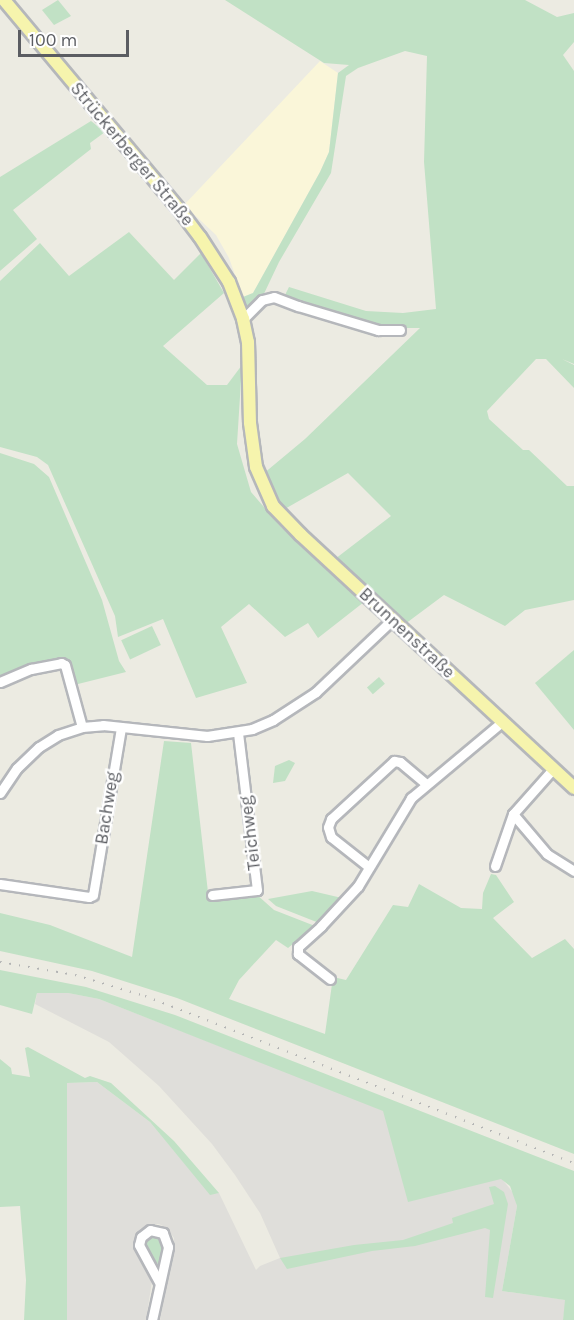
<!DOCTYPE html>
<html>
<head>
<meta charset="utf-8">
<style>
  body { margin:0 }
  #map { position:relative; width:574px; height:1320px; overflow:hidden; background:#ecebe2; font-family:Karla,sans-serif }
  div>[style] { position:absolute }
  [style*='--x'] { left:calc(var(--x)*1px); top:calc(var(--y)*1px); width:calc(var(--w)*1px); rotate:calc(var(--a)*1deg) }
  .commercial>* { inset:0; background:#faf6d9 }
  .industrial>* { inset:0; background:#dfdeda }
  .green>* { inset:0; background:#c1e1c5; transform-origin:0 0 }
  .roads { filter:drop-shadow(2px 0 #b5b7bb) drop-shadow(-2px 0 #b5b7bb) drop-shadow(0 2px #b5b7bb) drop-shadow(0 -2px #b5b7bb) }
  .minor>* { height:9px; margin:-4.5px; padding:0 4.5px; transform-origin:4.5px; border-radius:4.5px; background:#fff }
  .major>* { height:12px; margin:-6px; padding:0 6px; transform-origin:6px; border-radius:6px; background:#f6f4ad }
  .rail>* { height:2px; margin-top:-1px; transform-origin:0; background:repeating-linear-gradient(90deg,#b3b4b4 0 1.5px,transparent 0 9.5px) }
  span { translate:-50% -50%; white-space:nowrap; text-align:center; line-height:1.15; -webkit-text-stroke:5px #fff; paint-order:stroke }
  .street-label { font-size:18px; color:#5b5d62 }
  .scale { position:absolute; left:18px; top:30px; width:111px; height:27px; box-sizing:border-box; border:3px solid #5b5d62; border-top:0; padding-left:8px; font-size:18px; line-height:21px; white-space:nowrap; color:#5b5d62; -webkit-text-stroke:4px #fff; paint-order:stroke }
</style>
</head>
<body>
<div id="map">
  <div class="commercial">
    <div style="clip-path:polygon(320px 61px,338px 73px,329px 152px,320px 172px,253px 293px,243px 297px,229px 258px,216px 235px,184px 205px)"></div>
  </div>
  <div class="industrial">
    <div style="clip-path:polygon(37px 993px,68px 993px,99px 999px,527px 1166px,525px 1177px,502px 1179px,514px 1194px,517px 1206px,502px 1291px,566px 1300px,563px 1320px,160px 1320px,174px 1246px,174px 1238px,167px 1228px,159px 1224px,150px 1224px,140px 1229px,135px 1239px,135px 1251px,152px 1281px,146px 1320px,67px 1320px,67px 1083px,97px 1082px,150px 1122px,210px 1194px,219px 1193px,256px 1270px,260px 1266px,280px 1258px,260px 1213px,235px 1175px,212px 1144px,159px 1086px,109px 1042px,35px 1004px)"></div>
  </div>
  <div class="green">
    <div style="clip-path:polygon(58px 0,71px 16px,54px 25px,42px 10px)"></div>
    <div style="clip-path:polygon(225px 0,525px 0,557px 17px,574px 13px,574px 42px,563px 55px,574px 71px,574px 364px,562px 359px,574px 365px,574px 388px,546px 359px,536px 359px,487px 411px,489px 419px,523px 450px,529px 450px,567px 486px,574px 486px,574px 600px,525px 610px,505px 626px,444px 595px,405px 624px,335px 559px,391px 516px,348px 473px,283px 510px,277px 500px,263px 474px,305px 439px,420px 328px,380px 328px,283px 299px,289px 287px,366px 311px,403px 313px,436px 309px,424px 162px,427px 56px,405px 51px,358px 68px,346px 76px,331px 173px,279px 262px,261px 300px,247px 313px,243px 297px,253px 293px,320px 172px,329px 152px,338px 73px,349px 65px,324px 63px)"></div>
    <div style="clip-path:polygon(91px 121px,105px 132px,90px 143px,91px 149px,13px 210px,37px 239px,0 271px,0 177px)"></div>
    <div style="clip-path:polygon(129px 232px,174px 280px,201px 253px,224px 293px,163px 346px,207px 385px,227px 385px,242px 365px,237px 444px,251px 492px,282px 528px,364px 602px,318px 638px,308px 623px,285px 637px,249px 604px,221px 627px,247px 683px,196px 698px,163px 619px,118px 637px,115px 616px,48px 465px,37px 457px,0 447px,0 281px,40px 243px,69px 276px)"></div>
    <div style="clip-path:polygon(0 453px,34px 464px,49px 477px,102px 600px,119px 661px,126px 672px,74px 685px,67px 659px,28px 667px,0 678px)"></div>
    <div style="left:152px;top:626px;width:21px;height:34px;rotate:65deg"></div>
    <div style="clip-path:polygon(574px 650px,574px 730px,535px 683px)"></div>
    <div style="left:379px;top:677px;width:9px;height:16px;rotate:49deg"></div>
    <div style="clip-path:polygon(164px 741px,191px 743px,209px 901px,256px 894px,274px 910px,315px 926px,288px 948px,276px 940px,239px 980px,229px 999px,325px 1034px,333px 977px,346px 980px,393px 905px,408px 907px,419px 884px,461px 908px,482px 909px,483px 893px,491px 874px,496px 875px,514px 902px,493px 918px,532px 958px,565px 939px,574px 949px,574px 1154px,177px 998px,92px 971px,0 951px,0 913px,50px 925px,132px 957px)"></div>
    <div style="clip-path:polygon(289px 760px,295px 763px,285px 781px,273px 783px,275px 766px)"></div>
    <div style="clip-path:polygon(312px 891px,342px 898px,319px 923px,276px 906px,268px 899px)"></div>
    <div style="clip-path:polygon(0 970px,86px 987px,175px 1015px,574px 1171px,574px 1320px,563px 1320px,565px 1300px,502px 1291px,517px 1206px,510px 1186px,501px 1179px,408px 1202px,383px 1111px,99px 999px,68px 993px,37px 993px,32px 1014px,0 1005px)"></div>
    <div style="clip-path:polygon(28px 1047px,85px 1078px,90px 1076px,111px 1083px,174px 1141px,219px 1193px,210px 1195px,150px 1122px,97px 1082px,67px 1083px,67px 1320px,24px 1320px,26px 1280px,20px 1206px,0 1207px,0 1059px,11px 1068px,12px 1074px,30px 1077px,25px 1048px)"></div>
    <div style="clip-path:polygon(495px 1186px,504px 1192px,508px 1204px,493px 1298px,485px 1297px,490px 1230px,485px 1228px,415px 1246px,372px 1251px,287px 1269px,280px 1258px,354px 1245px,403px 1240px,453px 1223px,452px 1218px,494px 1204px,489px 1187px)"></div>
    <div style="clip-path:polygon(152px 1234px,160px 1236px,164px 1246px,158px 1264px,151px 1260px,143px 1243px)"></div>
  </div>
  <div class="roads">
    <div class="minor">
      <div style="--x:243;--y:319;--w:27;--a:-45"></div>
      <div style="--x:262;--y:300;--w:12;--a:-14"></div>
      <div style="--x:274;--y:297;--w:26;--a:21"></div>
      <div style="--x:298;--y:306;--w:84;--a:16.7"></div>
      <div style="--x:378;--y:330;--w:22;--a:0"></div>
      <div style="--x:0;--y:682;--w:34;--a:-23"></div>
      <div style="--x:31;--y:669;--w:31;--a:-11"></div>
      <div style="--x:61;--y:663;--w:4;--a:27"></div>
      <div style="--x:65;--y:665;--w:64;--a:74.7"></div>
      <div style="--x:0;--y:793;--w:30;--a:-56"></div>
      <div style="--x:17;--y:768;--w:30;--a:-44"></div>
      <div style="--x:39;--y:747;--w:22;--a:-32"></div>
      <div style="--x:58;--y:735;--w:25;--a:-18"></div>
      <div style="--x:82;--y:727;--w:21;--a:-5"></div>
      <div style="--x:103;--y:725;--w:105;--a:6"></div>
      <div style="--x:207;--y:736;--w:46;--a:-8.8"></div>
      <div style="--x:252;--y:729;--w:23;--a:-23"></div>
      <div style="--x:273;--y:720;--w:51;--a:-33.1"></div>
      <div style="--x:316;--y:692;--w:105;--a:-43.5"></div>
      <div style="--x:513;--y:814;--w:52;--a:49.6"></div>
      <div style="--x:547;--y:854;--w:32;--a:32"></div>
      <div style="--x:495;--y:866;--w:55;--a:-70.9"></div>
      <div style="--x:513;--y:814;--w:60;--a:-48.4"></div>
      <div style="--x:369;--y:867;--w:48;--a:-141.7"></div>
      <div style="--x:331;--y:837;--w:10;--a:-107"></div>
      <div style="--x:328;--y:827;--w:9;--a:-69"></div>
      <div style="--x:331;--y:819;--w:86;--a:-42.6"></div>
      <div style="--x:394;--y:761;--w:6;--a:9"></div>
      <div style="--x:400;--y:762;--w:34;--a:40"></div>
      <div style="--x:0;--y:884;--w:90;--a:8.3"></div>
      <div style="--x:89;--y:897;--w:4;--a:-27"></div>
      <div style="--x:93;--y:895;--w:170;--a:-80.5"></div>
      <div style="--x:212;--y:895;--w:45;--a:-6.3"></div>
      <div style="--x:257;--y:890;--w:159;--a:-96.9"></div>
      <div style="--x:330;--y:979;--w:41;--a:-142"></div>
      <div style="--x:298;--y:954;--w:7;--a:-90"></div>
      <div style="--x:298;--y:947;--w:31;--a:-42"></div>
      <div style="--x:321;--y:926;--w:54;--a:-47.2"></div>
      <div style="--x:358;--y:886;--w:103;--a:-58.9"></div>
      <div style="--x:411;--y:798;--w:120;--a:-39.9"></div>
      <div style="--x:152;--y:1320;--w:75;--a:-77.6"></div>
      <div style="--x:168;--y:1247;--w:15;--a:-110"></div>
      <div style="--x:163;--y:1233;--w:13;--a:-167"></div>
      <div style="--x:150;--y:1230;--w:11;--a:142"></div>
      <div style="--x:141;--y:1237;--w:8;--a:104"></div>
      <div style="--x:139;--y:1245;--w:42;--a:61.6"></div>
    </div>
    <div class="major">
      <div style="--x:4;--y:0;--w:271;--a:50.1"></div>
      <div style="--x:178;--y:208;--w:36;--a:53"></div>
      <div style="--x:200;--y:237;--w:54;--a:57.2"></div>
      <div style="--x:229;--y:282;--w:40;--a:69"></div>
      <div style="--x:243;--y:319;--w:24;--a:78"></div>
      <div style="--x:248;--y:342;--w:81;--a:88.6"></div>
      <div style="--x:250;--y:423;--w:44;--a:82.2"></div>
      <div style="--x:256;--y:467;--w:43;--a:66.4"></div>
      <div style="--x:273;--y:506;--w:40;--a:46"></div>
      <div style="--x:301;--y:535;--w:372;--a:42.8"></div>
    </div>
  </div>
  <div class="rail">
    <div style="--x:0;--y:962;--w:76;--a:9.8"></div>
    <div style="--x:75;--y:975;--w:73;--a:16.7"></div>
    <div style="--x:145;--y:996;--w:460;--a:21.3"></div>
  </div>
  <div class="street-label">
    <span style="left:132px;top:154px;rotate:50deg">Strückerberger Straße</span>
    <span style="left:407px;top:633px;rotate:43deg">Brunnenstraße</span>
    <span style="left:107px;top:808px;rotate:-81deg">Bachweg</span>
    <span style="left:250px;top:833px;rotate:-97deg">Teichweg</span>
  </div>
  <div class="scale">100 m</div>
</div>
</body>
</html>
